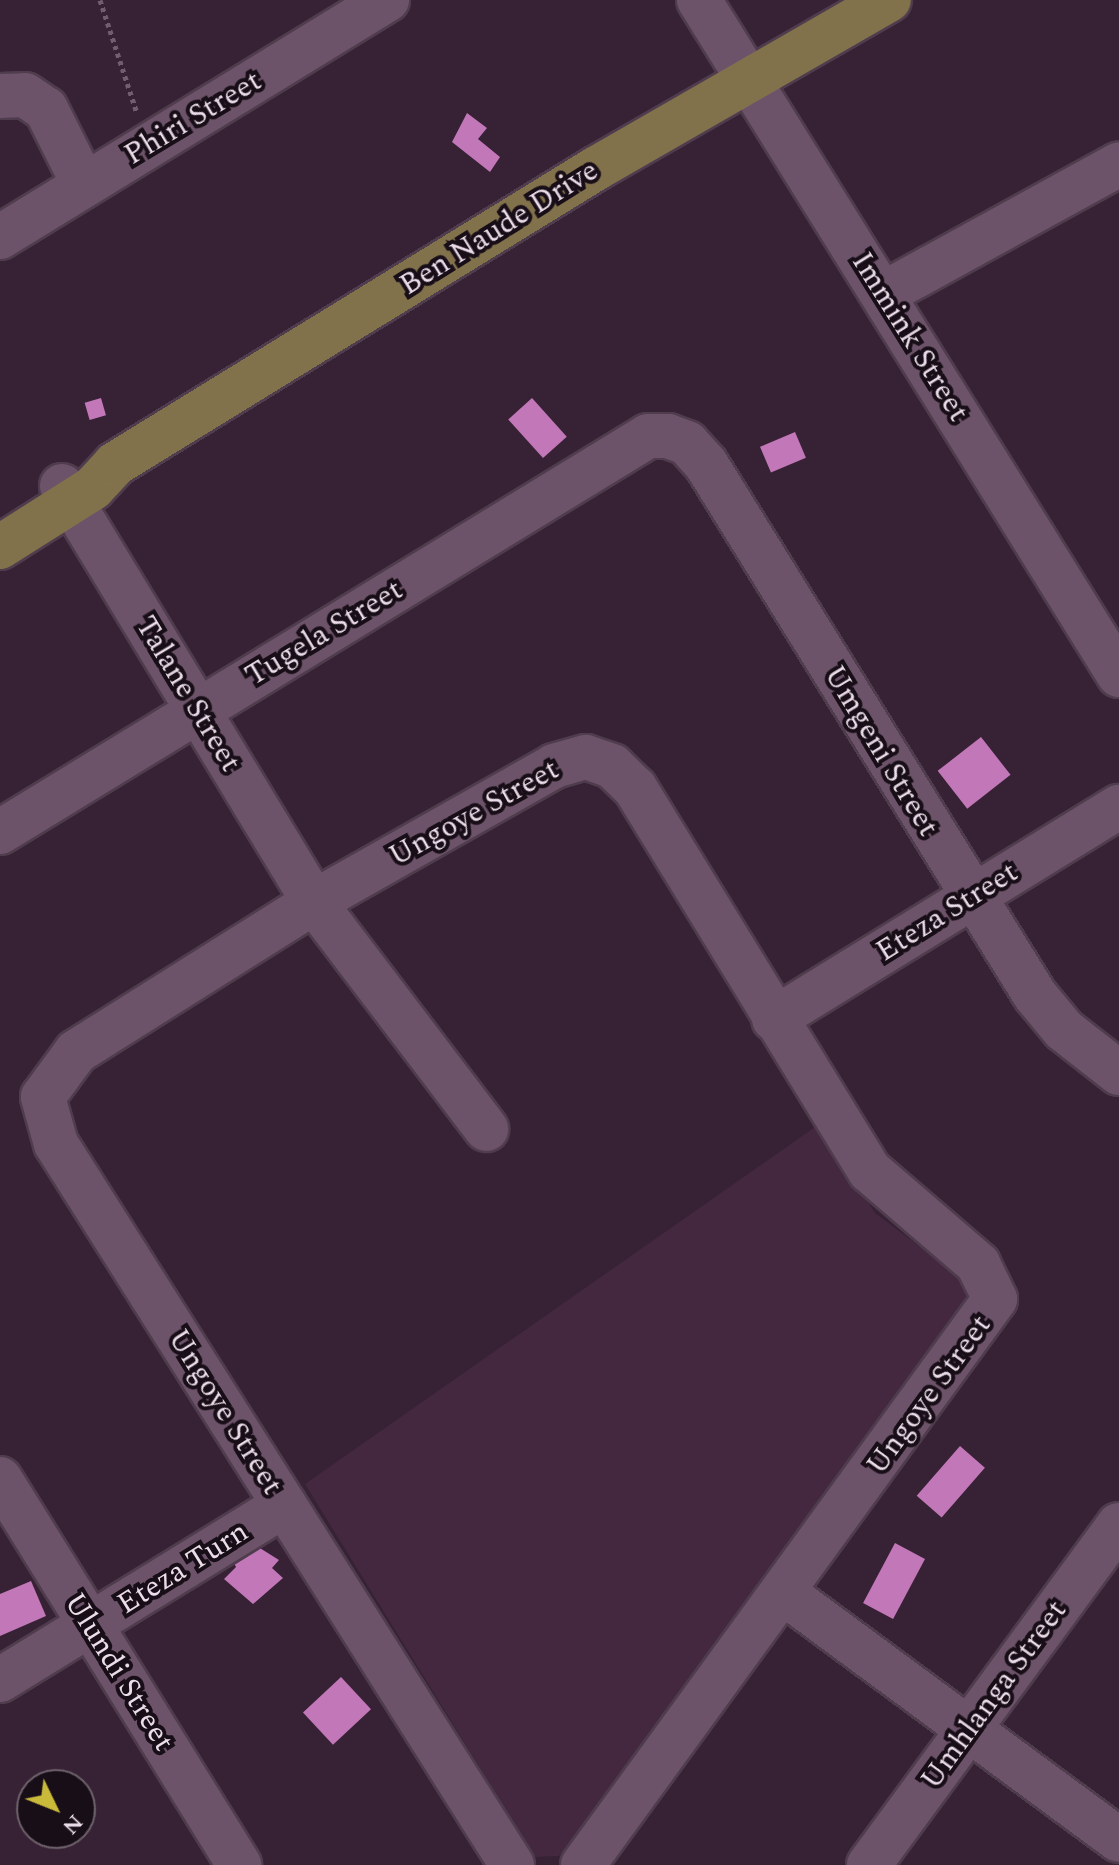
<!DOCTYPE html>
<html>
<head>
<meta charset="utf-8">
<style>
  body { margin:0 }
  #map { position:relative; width:1119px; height:1865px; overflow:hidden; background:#372134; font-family:Spectral,serif }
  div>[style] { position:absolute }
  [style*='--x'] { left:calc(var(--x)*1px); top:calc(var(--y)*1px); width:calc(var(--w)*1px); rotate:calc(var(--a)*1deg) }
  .built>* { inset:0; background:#432840 }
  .building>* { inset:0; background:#c177b8; transform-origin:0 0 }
  .path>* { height:5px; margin-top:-2.5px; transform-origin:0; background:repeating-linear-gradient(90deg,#715d6e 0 4px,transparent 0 8px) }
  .roads { filter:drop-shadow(2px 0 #4f3c4d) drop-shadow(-2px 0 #4f3c4d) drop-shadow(0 2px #4f3c4d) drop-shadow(0 -2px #4f3c4d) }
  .minor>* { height:44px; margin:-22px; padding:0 22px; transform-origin:22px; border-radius:22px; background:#6d5369 }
  .major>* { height:44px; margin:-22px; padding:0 22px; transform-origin:22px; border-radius:22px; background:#82724c }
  span { translate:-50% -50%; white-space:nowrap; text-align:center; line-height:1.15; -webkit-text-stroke:8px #180e17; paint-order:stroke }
  .street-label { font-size:30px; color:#ecddea }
  .north { position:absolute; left:16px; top:1769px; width:80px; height:80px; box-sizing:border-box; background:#180e17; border:2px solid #6d616b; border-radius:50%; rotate:133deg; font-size:22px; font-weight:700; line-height:32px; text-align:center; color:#ecddea }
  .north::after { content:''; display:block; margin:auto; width:28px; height:36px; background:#c9ba3a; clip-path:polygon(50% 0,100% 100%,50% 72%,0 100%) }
</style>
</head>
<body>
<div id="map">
  <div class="built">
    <div style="clip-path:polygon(818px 1125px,875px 1213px,969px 1283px,975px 1300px,559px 1856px,535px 1857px,305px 1484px)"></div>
  </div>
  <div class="building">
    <div style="clip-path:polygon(467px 113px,487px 128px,478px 139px,500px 157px,490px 172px,452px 142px)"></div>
    <div style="left:101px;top:398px;width:18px;height:17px;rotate:74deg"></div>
    <div style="left:532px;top:398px;width:52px;height:32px;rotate:48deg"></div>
    <div style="left:795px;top:432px;width:28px;height:38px;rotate:67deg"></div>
    <div style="left:981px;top:737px;width:48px;height:55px;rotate:52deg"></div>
    <div style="left:960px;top:1446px;width:33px;height:66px;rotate:41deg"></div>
    <div style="left:895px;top:1543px;width:34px;height:68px;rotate:28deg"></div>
    <div style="clip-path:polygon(255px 1545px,279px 1560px,272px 1568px,283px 1578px,253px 1604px,224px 1579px,236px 1567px,233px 1561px)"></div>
    <div style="clip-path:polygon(31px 1581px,46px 1616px,0 1636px,0 1594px)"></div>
    <div style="left:341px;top:1677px;width:44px;height:52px;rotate:47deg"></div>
  </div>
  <div class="path">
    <div style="--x:100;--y:0;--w:119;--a:71.9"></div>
  </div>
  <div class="roads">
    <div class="minor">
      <div style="--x:699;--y:0;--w:795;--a:58.11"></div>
      <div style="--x:0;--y:96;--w:25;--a:-2"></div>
      <div style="--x:25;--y:95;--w:25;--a:34"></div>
      <div style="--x:46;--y:109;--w:85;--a:63.4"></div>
      <div style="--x:0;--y:237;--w:454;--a:-31.5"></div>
      <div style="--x:883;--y:294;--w:269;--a:-28.8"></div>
      <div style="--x:62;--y:486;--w:486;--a:58.8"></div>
      <div style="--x:314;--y:902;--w:285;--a:52.8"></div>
      <div style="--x:0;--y:832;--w:759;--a:-31.43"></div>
      <div style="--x:648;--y:436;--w:20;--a:0"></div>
      <div style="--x:668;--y:436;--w:20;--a:20"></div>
      <div style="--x:687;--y:443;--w:28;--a:48"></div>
      <div style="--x:706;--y:464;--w:625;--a:58.22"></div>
      <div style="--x:1035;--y:995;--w:45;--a:50.4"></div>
      <div style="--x:1064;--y:1030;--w:70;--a:38"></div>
      <div style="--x:774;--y:1019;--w:405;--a:-31.6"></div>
      <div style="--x:0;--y:1479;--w:454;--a:58.2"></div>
      <div style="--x:784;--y:1593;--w:416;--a:36.4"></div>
      <div style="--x:0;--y:1680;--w:334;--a:-31.6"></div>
      <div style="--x:512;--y:1865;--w:853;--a:-122.31"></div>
      <div style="--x:56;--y:1144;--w:49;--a:-105.5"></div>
      <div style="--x:43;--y:1097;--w:56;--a:-53.7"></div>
      <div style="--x:76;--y:1052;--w:281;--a:-32.2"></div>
      <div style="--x:314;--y:902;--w:276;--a:-29.5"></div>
      <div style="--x:554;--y:766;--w:33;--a:-16"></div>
      <div style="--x:586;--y:757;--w:28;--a:19"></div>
      <div style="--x:612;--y:766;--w:32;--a:44"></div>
      <div style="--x:635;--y:788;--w:449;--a:58.5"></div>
      <div style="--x:870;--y:1171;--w:143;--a:40.7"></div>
      <div style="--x:978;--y:1264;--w:39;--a:64"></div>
      <div style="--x:995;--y:1299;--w:700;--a:126.05"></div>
      <div style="--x:869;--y:1865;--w:422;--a:-53.7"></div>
    </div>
    <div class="major">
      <div style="--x:0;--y:547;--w:110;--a:-32.4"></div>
      <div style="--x:93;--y:488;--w:33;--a:-47"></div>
      <div style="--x:115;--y:464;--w:563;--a:-31.57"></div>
      <div style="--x:595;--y:169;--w:339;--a:-29.9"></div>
    </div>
  </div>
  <div class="street-label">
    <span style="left:193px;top:118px;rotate:-31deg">Phiri Street</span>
    <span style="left:499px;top:228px;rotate:-32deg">Ben Naude Drive</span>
    <span style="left:910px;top:337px;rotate:58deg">Immink Street</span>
    <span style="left:324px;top:633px;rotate:-31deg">Tugela Street</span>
    <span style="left:188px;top:694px;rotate:59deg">Talane Street</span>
    <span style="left:881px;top:751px;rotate:59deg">Umgeni Street</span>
    <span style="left:474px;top:813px;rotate:-29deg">Ungoye Street</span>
    <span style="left:947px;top:912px;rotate:-32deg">Eteza Street</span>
    <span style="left:929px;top:1395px;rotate:-54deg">Ungoye Street</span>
    <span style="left:225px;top:1412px;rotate:58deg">Ungoye Street</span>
    <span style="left:183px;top:1568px;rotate:-32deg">Eteza Turn</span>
    <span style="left:119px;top:1672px;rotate:58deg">Ulundi Street</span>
    <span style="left:994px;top:1695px;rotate:-54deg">Umhlanga Street</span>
  </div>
  <div class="north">N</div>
</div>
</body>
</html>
